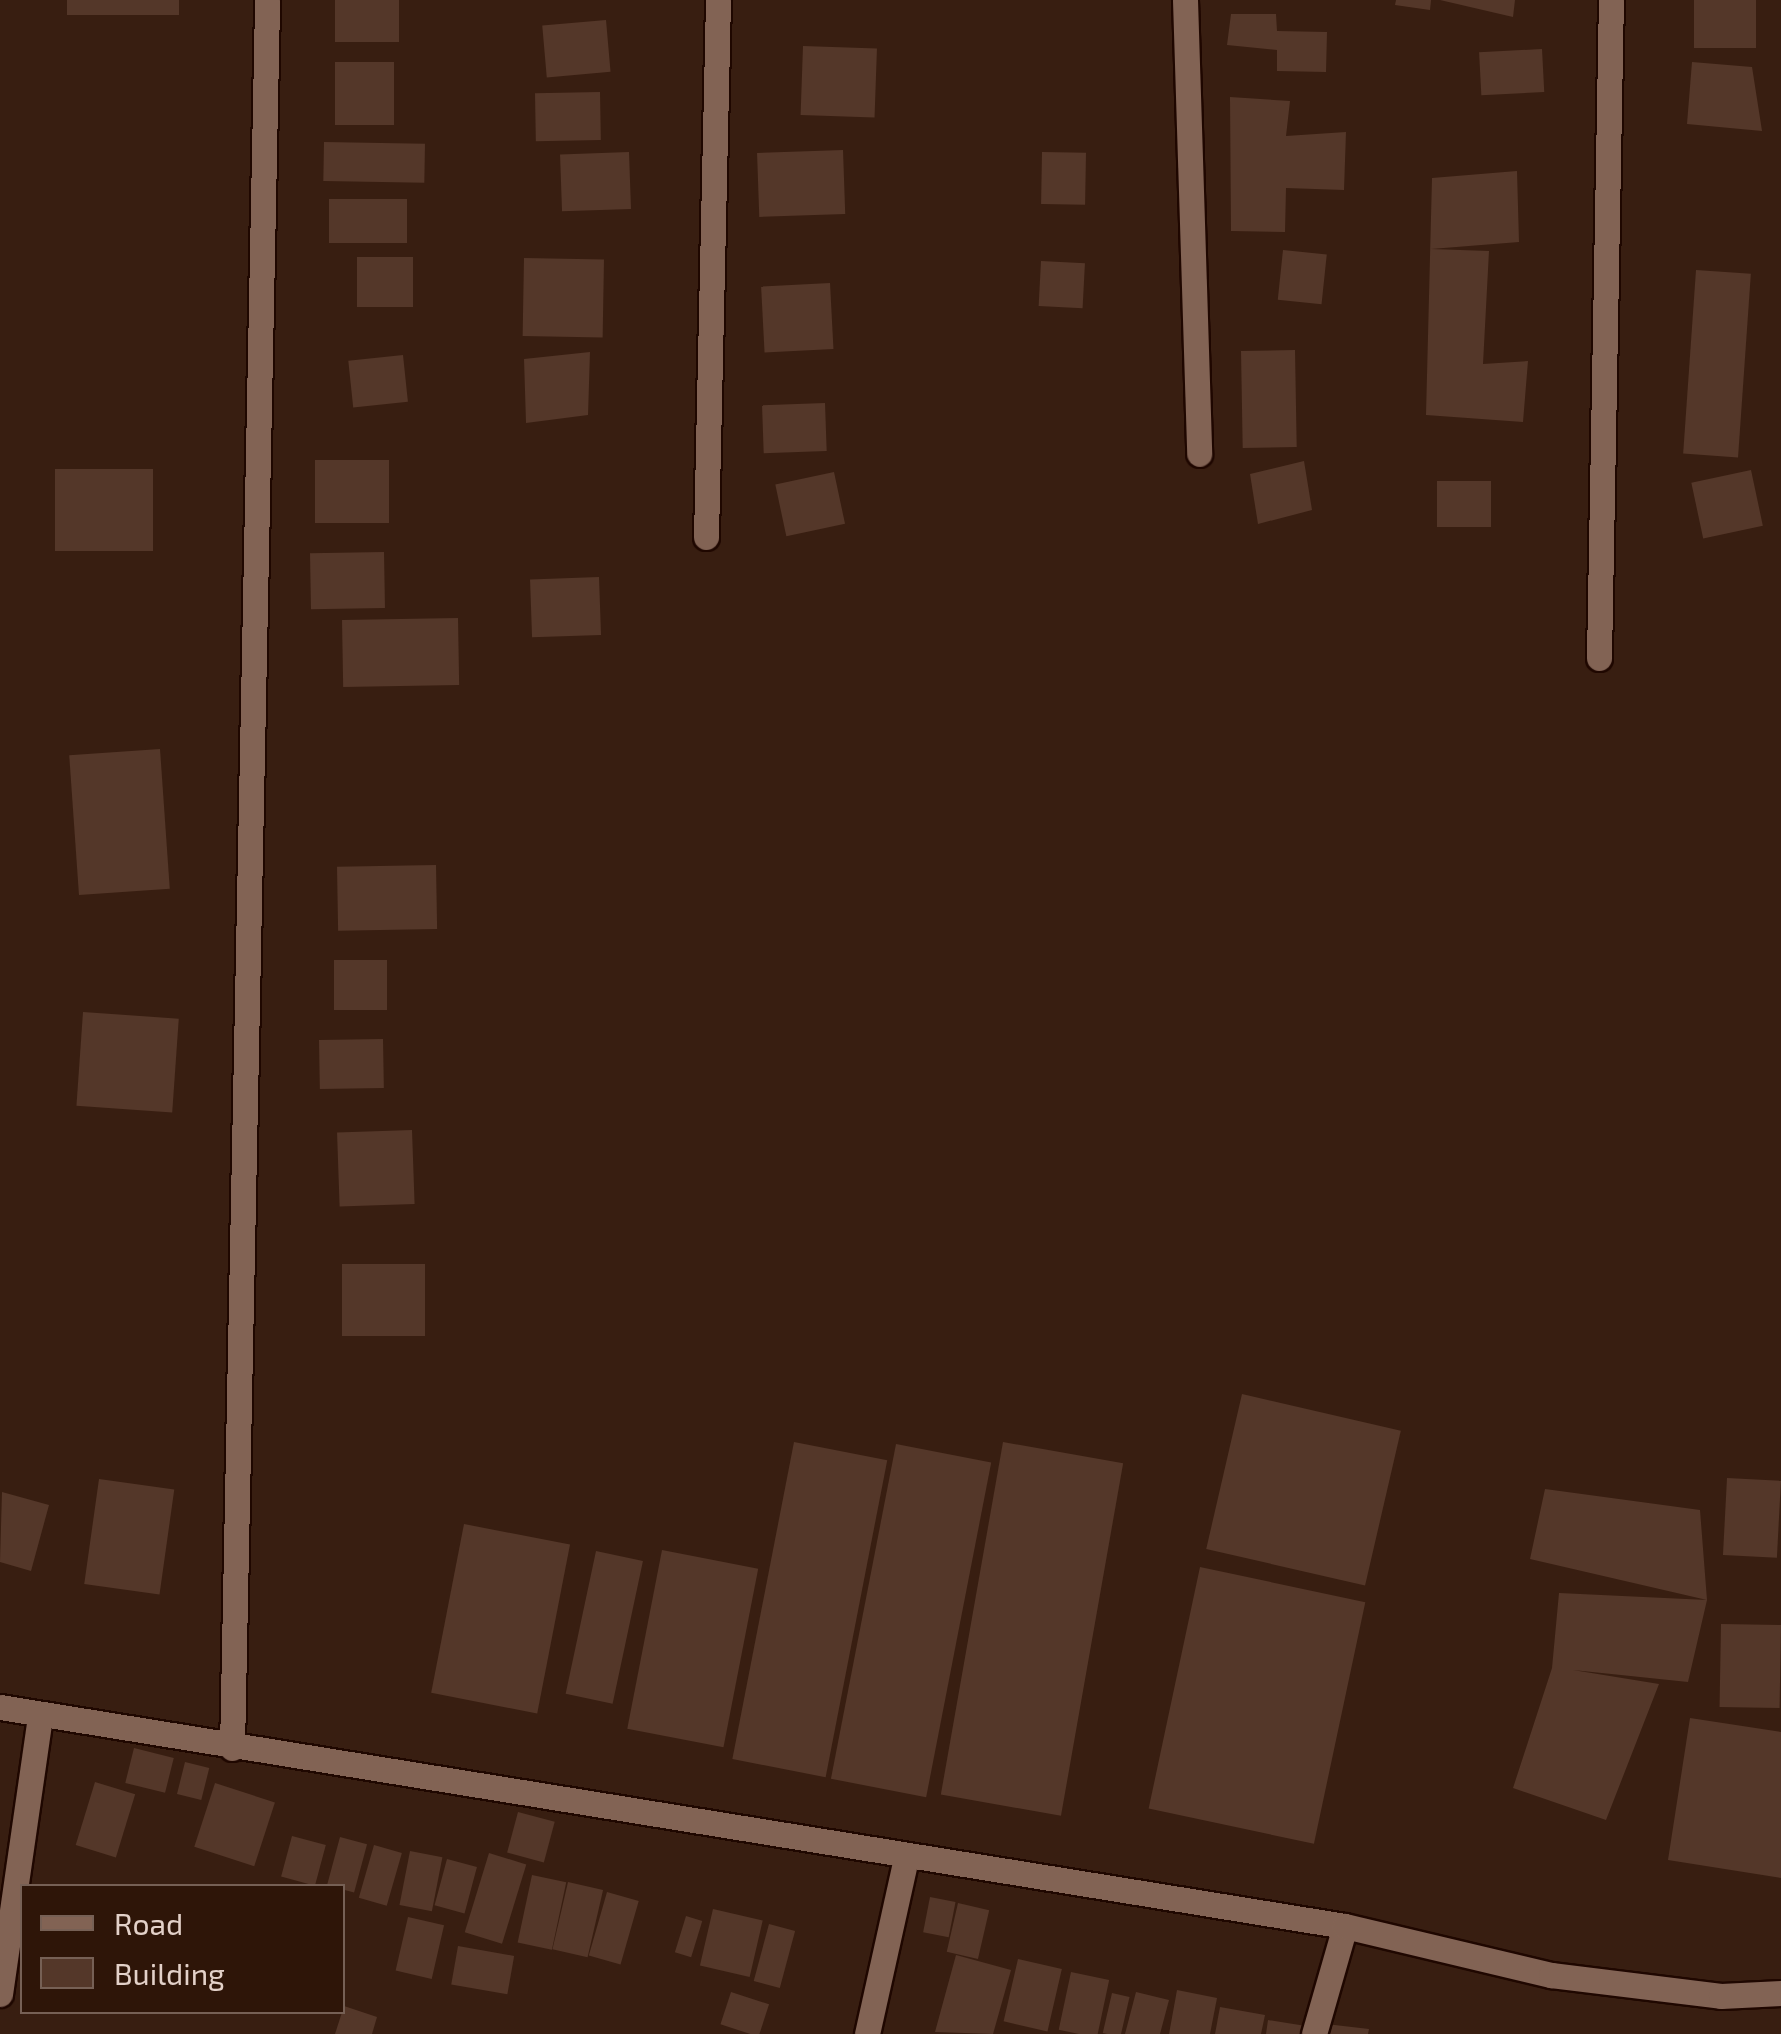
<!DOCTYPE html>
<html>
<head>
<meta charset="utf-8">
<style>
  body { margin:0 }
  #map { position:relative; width:1781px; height:2034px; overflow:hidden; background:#381e11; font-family:"Exo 2",sans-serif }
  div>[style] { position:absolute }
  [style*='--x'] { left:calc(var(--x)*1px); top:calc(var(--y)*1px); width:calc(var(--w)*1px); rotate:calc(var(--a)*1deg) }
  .building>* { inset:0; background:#543729; transform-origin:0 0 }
  .roads { filter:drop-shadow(2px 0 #1f0700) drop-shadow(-2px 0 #1f0700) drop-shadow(0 2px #1f0700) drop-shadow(0 -2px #1f0700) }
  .minor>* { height:25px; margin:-12.5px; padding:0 12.5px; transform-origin:12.5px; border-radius:12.5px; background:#826354 }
  .tertiary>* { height:25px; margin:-12.5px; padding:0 12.5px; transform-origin:12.5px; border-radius:12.5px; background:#826354 }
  span { translate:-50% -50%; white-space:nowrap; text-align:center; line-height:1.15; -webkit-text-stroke:10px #2e1508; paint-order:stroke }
  .legend { position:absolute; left:20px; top:1884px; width:325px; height:130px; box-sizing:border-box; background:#2e1508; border:2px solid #766055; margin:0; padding:12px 18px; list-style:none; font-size:30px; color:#e3d1c9 }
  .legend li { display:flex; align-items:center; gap:20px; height:50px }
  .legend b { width:50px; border:2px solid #766055 }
</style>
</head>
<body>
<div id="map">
  <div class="building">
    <div style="left:67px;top:0;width:112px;height:15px"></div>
    <div style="left:335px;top:0;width:64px;height:42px"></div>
    <div style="clip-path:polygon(1396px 0,1431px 0,1430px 10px,1395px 5px)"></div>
    <div style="clip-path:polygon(1440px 0,1515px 0,1513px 17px)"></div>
    <div style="left:1694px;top:0;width:62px;height:48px"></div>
    <div style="clip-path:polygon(1231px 14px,1276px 14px,1277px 31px,1327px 32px,1326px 72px,1277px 71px,1277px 50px,1227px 45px)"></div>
    <div style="left:606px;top:20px;width:52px;height:64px;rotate:85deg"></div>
    <div style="left:803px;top:46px;width:74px;height:69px;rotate:2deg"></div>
    <div style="left:1542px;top:49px;width:43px;height:63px;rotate:87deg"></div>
    <div style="left:335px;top:62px;width:59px;height:63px"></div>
    <div style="clip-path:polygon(1692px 62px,1752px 67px,1762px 131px,1687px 124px)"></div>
    <div style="left:600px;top:92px;width:48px;height:65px;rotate:89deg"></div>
    <div style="clip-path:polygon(1230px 97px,1290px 101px,1286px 136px,1346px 132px,1344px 190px,1286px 188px,1285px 232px,1231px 231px)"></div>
    <div style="left:324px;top:142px;width:101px;height:39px;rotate:1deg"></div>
    <div style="left:843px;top:150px;width:64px;height:86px;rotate:88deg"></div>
    <div style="left:629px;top:152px;width:57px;height:69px;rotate:88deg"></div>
    <div style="left:1042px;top:152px;width:44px;height:52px;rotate:1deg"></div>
    <div style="clip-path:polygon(1517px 171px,1519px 242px,1431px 249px,1489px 251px,1483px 364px,1528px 361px,1523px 422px,1426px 415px,1432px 178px)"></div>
    <div style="left:407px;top:199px;width:44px;height:78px;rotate:90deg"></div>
    <div style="left:1283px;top:250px;width:44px;height:50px;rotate:6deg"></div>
    <div style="left:357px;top:257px;width:56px;height:50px"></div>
    <div style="left:524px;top:258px;width:80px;height:78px;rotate:1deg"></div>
    <div style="left:1041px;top:261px;width:44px;height:45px;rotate:3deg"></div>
    <div style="left:1696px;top:270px;width:55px;height:184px;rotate:4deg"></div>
    <div style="left:830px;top:283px;width:66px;height:69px;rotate:87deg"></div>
    <div style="left:1295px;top:350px;width:97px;height:54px;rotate:89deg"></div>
    <div style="clip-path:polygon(590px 352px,588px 415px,526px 423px,524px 359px)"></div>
    <div style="left:403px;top:355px;width:47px;height:55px;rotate:84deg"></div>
    <div style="left:825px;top:403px;width:48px;height:63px;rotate:88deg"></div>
    <div style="left:389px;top:460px;width:63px;height:74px;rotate:90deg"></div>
    <div style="clip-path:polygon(1304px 461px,1312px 510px,1258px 524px,1250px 474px)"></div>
    <div style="left:153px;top:469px;width:82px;height:98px;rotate:90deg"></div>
    <div style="left:1751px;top:470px;width:57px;height:61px;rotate:78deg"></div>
    <div style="left:834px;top:472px;width:53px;height:60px;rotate:78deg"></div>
    <div style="left:1437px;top:481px;width:54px;height:46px"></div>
    <div style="left:384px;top:552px;width:56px;height:74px;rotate:89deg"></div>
    <div style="left:599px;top:577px;width:58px;height:69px;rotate:88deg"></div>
    <div style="left:458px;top:618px;width:67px;height:116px;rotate:89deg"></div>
    <div style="left:160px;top:749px;width:140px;height:91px;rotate:86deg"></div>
    <div style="left:436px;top:865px;width:64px;height:99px;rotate:89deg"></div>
    <div style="left:334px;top:960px;width:53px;height:50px"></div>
    <div style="left:83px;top:1012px;width:96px;height:94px;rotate:4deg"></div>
    <div style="left:383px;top:1039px;width:49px;height:64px;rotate:89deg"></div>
    <div style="left:412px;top:1130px;width:74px;height:75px;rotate:88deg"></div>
    <div style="left:425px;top:1264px;width:72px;height:83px;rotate:90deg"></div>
    <div style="left:1242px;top:1394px;width:163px;height:159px;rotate:13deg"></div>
    <div style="left:794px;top:1442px;width:95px;height:323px;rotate:11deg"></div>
    <div style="left:1003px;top:1442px;width:122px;height:358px;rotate:10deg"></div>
    <div style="left:896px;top:1444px;width:97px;height:341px;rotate:11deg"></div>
    <div style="left:1727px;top:1478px;width:54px;height:77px;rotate:3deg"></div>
    <div style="left:99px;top:1479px;width:76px;height:106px;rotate:8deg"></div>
    <div style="clip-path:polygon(1545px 1489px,1700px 1510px,1707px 1600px,1688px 1682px,1573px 1670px,1659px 1684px,1606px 1820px,1513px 1788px,1552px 1668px,1559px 1593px,1707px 1600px,1530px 1559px)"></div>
    <div style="clip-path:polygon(2px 1492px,49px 1505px,31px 1571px,0 1562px)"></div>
    <div style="left:464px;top:1524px;width:108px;height:172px;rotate:11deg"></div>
    <div style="left:662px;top:1550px;width:98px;height:182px;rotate:11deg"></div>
    <div style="left:596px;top:1551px;width:48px;height:146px;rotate:12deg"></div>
    <div style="left:1200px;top:1567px;width:169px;height:247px;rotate:12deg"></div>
    <div style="left:1721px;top:1624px;width:60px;height:83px;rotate:1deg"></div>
    <div style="clip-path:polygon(1690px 1718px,1781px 1732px,1781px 1878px,1668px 1860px)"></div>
    <div style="left:134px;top:1748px;width:41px;height:36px;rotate:14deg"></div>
    <div style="left:185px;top:1762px;width:25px;height:33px;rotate:14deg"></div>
    <div style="left:95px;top:1782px;width:42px;height:66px;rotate:17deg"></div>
    <div style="left:215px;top:1783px;width:63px;height:67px;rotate:18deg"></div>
    <div style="left:518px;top:1812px;width:38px;height:42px;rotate:15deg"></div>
    <div style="left:292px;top:1836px;width:35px;height:42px;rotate:15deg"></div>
    <div style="left:340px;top:1837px;width:28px;height:50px;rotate:15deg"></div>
    <div style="left:374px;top:1845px;width:29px;height:55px;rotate:16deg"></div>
    <div style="left:410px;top:1851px;width:33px;height:55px;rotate:11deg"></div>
    <div style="left:489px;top:1853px;width:39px;height:83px;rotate:17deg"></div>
    <div style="left:447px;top:1859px;width:31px;height:48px;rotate:15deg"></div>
    <div style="left:532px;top:1875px;width:35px;height:69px;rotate:12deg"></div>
    <div style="left:568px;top:1882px;width:36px;height:69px;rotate:13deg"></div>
    <div style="left:607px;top:1892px;width:33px;height:66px;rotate:16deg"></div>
    <div style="left:930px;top:1897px;width:26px;height:36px;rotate:11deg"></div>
    <div style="left:958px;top:1903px;width:32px;height:50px;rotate:13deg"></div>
    <div style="left:713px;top:1909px;width:51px;height:58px;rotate:13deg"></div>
    <div style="left:686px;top:1916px;width:17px;height:38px;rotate:17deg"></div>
    <div style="left:408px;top:1917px;width:37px;height:55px;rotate:13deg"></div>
    <div style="left:769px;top:1924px;width:27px;height:59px;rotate:15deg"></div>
    <div style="left:458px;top:1946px;width:57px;height:39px;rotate:10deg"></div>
    <div style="clip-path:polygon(956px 1955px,1011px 1970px,993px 2034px,935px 2032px)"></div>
    <div style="left:1018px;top:1959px;width:45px;height:64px;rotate:13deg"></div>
    <div style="left:1071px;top:1972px;width:39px;height:59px;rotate:12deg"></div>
    <div style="clip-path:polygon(1177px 1990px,1217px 1998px,1210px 2034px,1169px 2034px)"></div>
    <div style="left:731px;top:1992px;width:40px;height:34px;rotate:18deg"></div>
    <div style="clip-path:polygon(1136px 1992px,1169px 2000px,1160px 2034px,1125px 2034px)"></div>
    <div style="left:1112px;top:1993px;width:18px;height:41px;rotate:13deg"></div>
    <div style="clip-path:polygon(344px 2006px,377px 2017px,372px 2034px,335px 2034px)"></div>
    <div style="clip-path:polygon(1220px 2007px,1265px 2015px,1261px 2034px,1215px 2034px)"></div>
    <div style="clip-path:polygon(1268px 2020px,1306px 2026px,1305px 2034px,1266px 2034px)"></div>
    <div style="clip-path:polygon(1326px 2024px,1369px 2029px,1368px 2034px,1325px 2034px)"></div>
  </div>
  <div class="roads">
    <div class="minor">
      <div style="--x:1185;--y:0;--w:454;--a:88.2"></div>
      <div style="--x:706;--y:537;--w:537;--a:-88.72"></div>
      <div style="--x:1599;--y:658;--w:658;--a:-88.96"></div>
      <div style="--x:232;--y:1748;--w:1748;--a:-88.85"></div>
      <div style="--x:0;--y:1994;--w:282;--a:-81.8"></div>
      <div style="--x:867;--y:2034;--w:180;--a:-77.5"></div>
      <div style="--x:1314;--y:2034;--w:112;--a:-74"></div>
    </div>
    <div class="tertiary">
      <div style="--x:0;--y:1707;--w:1363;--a:9.25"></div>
      <div style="--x:1345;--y:1926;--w:212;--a:13.4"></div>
      <div style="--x:1551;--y:1975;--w:171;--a:7"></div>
      <div style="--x:1721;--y:1996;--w:60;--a:-2.9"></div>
    </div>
  </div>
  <ul class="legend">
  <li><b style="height:12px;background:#826354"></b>Road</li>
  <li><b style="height:28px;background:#543729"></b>Building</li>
  </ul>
</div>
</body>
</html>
